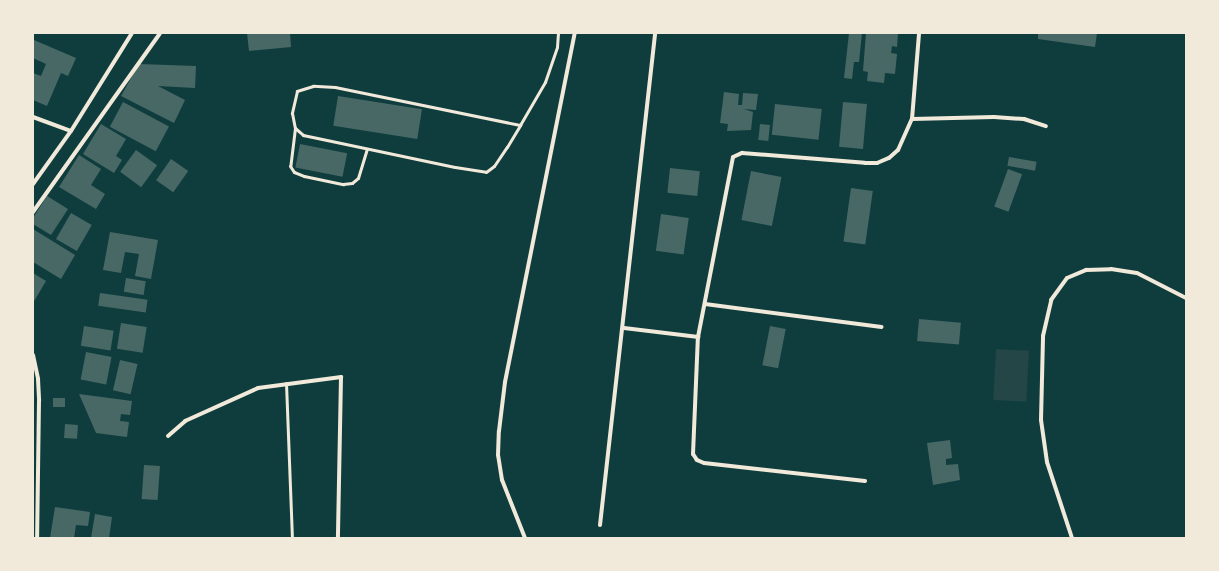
<!DOCTYPE html>
<html>
<head>
<meta charset="utf-8">
<style>
  body { margin:0 }
  #map { position:relative; width:1219px; height:571px; overflow:hidden; background:#0f3d3e; font-family:Barlow,sans-serif }
  div>[style] { position:absolute }
  [style*='--x'] { left:calc(var(--x)*1px); top:calc(var(--y)*1px); width:calc(var(--w)*1px); rotate:calc(var(--a)*1deg) }
  .green>* { inset:0; background:#244646; transform-origin:0 0 }
  .building>* { inset:0; background:#486865; transform-origin:0 0 }
  .service>* { height:3px; margin:-1.5px; padding:0 1.5px; transform-origin:1.5px; border-radius:1.5px; background:#f1e9da }
  .minor>* { height:4px; margin:-2px; padding:0 2px; transform-origin:2px; border-radius:2px; background:#f1e9da }
  span { translate:-50% -50%; white-space:nowrap; text-align:center; line-height:1.15; -webkit-text-stroke:4px #f1e9da; paint-order:stroke }
  .frame { position:absolute; inset:0; border:34px solid #f1e9da; pointer-events:none }
</style>
</head>
<body>
<div id="map">
  <div class="green">
    <div style="left:996px;top:349px;width:33px;height:51px;rotate:3deg"></div>
  </div>
  <div class="building">
    <div style="clip-path:polygon(247px 33px,290px 33px,291px 47px,249px 51px)"></div>
    <div style="clip-path:polygon(849px 33px,862px 33px,859px 62px,854px 62px,852px 79px,844px 78px)"></div>
    <div style="clip-path:polygon(866px 33px,898px 33px,897px 47px,892px 46px,891px 53px,897px 54px,895px 74px,885px 73px,884px 83px,867px 81px,868px 72px,863px 71px)"></div>
    <div style="clip-path:polygon(1038px 33px,1097px 33px,1095px 47px,1038px 39px)"></div>
    <div style="clip-path:polygon(34px 40px,76px 58px,68px 76px,61px 73px,47px 106px,33px 100px,33px 73px,41px 76px,46px 64px,33px 58px)"></div>
    <div style="clip-path:polygon(139px 64px,196px 66px,195px 88px,158px 86px,185px 100px,174px 123px,121px 96px)"></div>
    <div style="clip-path:polygon(724px 92px,739px 94px,738px 105px,742px 105px,743px 93px,758px 94px,756px 110px,744px 109px,753px 112px,751px 130px,727px 131px,728px 124px,720px 123px)"></div>
    <div style="left:338px;top:96px;width:85px;height:30px;rotate:9deg"></div>
    <div style="left:123px;top:102px;width:52px;height:28px;rotate:28deg"></div>
    <div style="left:843px;top:102px;width:24px;height:45px;rotate:5deg"></div>
    <div style="left:775px;top:104px;width:47px;height:31px;rotate:6deg"></div>
    <div style="clip-path:polygon(101px 124px,126px 139px,116px 156px,122px 160px,114px 173px,83px 154px)"></div>
    <div style="left:760px;top:124px;width:10px;height:16px;rotate:6deg"></div>
    <div style="left:300px;top:144px;width:48px;height:24px;rotate:11deg"></div>
    <div style="left:136px;top:150px;width:26px;height:27px;rotate:36deg"></div>
    <div style="clip-path:polygon(79px 155px,101px 169px,91px 185px,105px 194px,96px 209px,59px 187px)"></div>
    <div style="left:1009px;top:157px;width:28px;height:9px;rotate:10deg"></div>
    <div style="left:171px;top:159px;width:21px;height:26px;rotate:35deg"></div>
    <div style="left:670px;top:168px;width:30px;height:25px;rotate:6deg"></div>
    <div style="left:1008px;top:169px;width:15px;height:40px;rotate:20deg"></div>
    <div style="left:751px;top:171px;width:31px;height:50px;rotate:11deg"></div>
    <div style="left:851px;top:188px;width:22px;height:54px;rotate:8deg"></div>
    <div style="clip-path:polygon(47px 196px,68px 209px,51px 235px,33px 224px,33px 218px)"></div>
    <div style="left:71px;top:213px;width:24px;height:30px;rotate:30deg"></div>
    <div style="left:661px;top:214px;width:28px;height:37px;rotate:8deg"></div>
    <div style="clip-path:polygon(33px 229px,75px 255px,61px 279px,33px 262px)"></div>
    <div style="clip-path:polygon(110px 232px,158px 240px,151px 279px,135px 276px,139px 254px,125px 252px,121px 273px,103px 270px)"></div>
    <div style="clip-path:polygon(33px 273px,46px 281px,33px 303px)"></div>
    <div style="left:126px;top:278px;width:20px;height:14px;rotate:9deg"></div>
    <div style="left:100px;top:293px;width:48px;height:13px;rotate:8deg"></div>
    <div style="left:919px;top:319px;width:42px;height:22px;rotate:5deg"></div>
    <div style="left:121px;top:323px;width:26px;height:26px;rotate:9deg"></div>
    <div style="left:84px;top:326px;width:30px;height:20px;rotate:9deg"></div>
    <div style="left:770px;top:326px;width:16px;height:40px;rotate:11deg"></div>
    <div style="left:86px;top:352px;width:26px;height:28px;rotate:11deg"></div>
    <div style="left:120px;top:360px;width:18px;height:31px;rotate:13deg"></div>
    <div style="clip-path:polygon(79px 394px,132px 401px,130px 415px,121px 414px,120px 421px,129px 422px,127px 437px,96px 433px)"></div>
    <div style="left:53px;top:398px;width:12px;height:9px"></div>
    <div style="left:65px;top:424px;width:13px;height:14px;rotate:4deg"></div>
    <div style="clip-path:polygon(950px 440px,952px 458px,946px 459px,946px 465px,958px 464px,960px 480px,933px 485px,927px 443px)"></div>
    <div style="left:144px;top:465px;width:16px;height:34px;rotate:4deg"></div>
    <div style="clip-path:polygon(55px 507px,90px 512px,88px 526px,76px 525px,74px 538px,50px 538px)"></div>
    <div style="clip-path:polygon(95px 514px,112px 517px,109px 538px,91px 538px)"></div>
  </div>
  <div class="service">
    <div style="--x:520;--y:125;--w:189;--a:-168.4"></div>
    <div style="--x:335;--y:87;--w:22;--a:-177"></div>
    <div style="--x:313;--y:86;--w:17;--a:163"></div>
    <div style="--x:297;--y:91;--w:23;--a:103"></div>
    <div style="--x:292;--y:113;--w:15;--a:79"></div>
    <div style="--x:295;--y:128;--w:11;--a:41"></div>
    <div style="--x:303;--y:135;--w:155;--a:11.9"></div>
    <div style="--x:455;--y:167;--w:31;--a:9"></div>
    <div style="--x:486;--y:172;--w:10;--a:-37"></div>
    <div style="--x:494;--y:166;--w:23;--a:-56"></div>
    <div style="--x:507;--y:147;--w:26;--a:-59"></div>
    <div style="--x:520;--y:125;--w:50;--a:-59.8"></div>
    <div style="--x:545;--y:82;--w:37;--a:-71"></div>
    <div style="--x:557;--y:47;--w:14;--a:-86"></div>
    <div style="--x:295;--y:128;--w:38;--a:97"></div>
    <div style="--x:290;--y:166;--w:7;--a:56"></div>
    <div style="--x:294;--y:172;--w:11;--a:22"></div>
    <div style="--x:304;--y:176;--w:40;--a:12"></div>
    <div style="--x:343;--y:184;--w:9;--a:-6"></div>
    <div style="--x:352;--y:183;--w:8;--a:-40"></div>
    <div style="--x:358;--y:178;--w:30;--a:-73"></div>
    <div style="--x:286;--y:383;--w:155;--a:87.8"></div>
  </div>
  <div class="minor">
    <div style="--x:33;--y:117;--w:40;--a:20.2"></div>
    <div style="--x:912;--y:119;--w:82;--a:-1.4"></div>
    <div style="--x:994;--y:117;--w:30;--a:4"></div>
    <div style="--x:1024;--y:119;--w:23;--a:18"></div>
    <div style="--x:33;--y:184;--w:65;--a:-54.4"></div>
    <div style="--x:71;--y:131;--w:115;--a:-58.1"></div>
    <div style="--x:33;--y:212;--w:219;--a:-54.6"></div>
    <div style="--x:705;--y:304;--w:178;--a:7.4"></div>
    <div style="--x:624;--y:328;--w:75;--a:6.9"></div>
    <div style="--x:33;--y:355;--w:25;--a:78"></div>
    <div style="--x:38;--y:379;--w:22;--a:87"></div>
    <div style="--x:39;--y:401;--w:137;--a:90.8"></div>
    <div style="--x:168;--y:436;--w:23;--a:-41"></div>
    <div style="--x:185;--y:421;--w:80;--a:-24.3"></div>
    <div style="--x:258;--y:388;--w:84;--a:-7.5"></div>
    <div style="--x:341;--y:377;--w:161;--a:91.1"></div>
    <div style="--x:865;--y:481;--w:162;--a:-173.6"></div>
    <div style="--x:704;--y:463;--w:8;--a:-157"></div>
    <div style="--x:697;--y:460;--w:7;--a:-124"></div>
    <div style="--x:693;--y:454;--w:117;--a:-87.6"></div>
    <div style="--x:698;--y:337;--w:183;--a:-79"></div>
    <div style="--x:733;--y:157;--w:10;--a:-24"></div>
    <div style="--x:742;--y:153;--w:123;--a:4.6"></div>
    <div style="--x:865;--y:163;--w:12;--a:0"></div>
    <div style="--x:877;--y:163;--w:13;--a:-23"></div>
    <div style="--x:889;--y:158;--w:12;--a:-42"></div>
    <div style="--x:898;--y:150;--w:34;--a:-66"></div>
    <div style="--x:912;--y:119;--w:86;--a:-85.3"></div>
    <div style="--x:600;--y:525;--w:495;--a:-83.6"></div>
    <div style="--x:525;--y:538;--w:62;--a:-111.6"></div>
    <div style="--x:502;--y:480;--w:25;--a:-99"></div>
    <div style="--x:498;--y:455;--w:24;--a:-88"></div>
    <div style="--x:499;--y:431;--w:49;--a:-83"></div>
    <div style="--x:505;--y:382;--w:356;--a:-78.7"></div>
    <div style="--x:1072;--y:538;--w:80;--a:-108.2"></div>
    <div style="--x:1047;--y:462;--w:42;--a:-98.1"></div>
    <div style="--x:1041;--y:420;--w:84;--a:-88.6"></div>
    <div style="--x:1043;--y:336;--w:37;--a:-77"></div>
    <div style="--x:1051;--y:300;--w:27;--a:-54"></div>
    <div style="--x:1067;--y:278;--w:21;--a:-23"></div>
    <div style="--x:1086;--y:270;--w:25;--a:-2"></div>
    <div style="--x:1111;--y:269;--w:26;--a:9"></div>
    <div style="--x:1137;--y:273;--w:55;--a:27"></div>
  </div>
  <div class="frame"></div>
</div>
</body>
</html>
